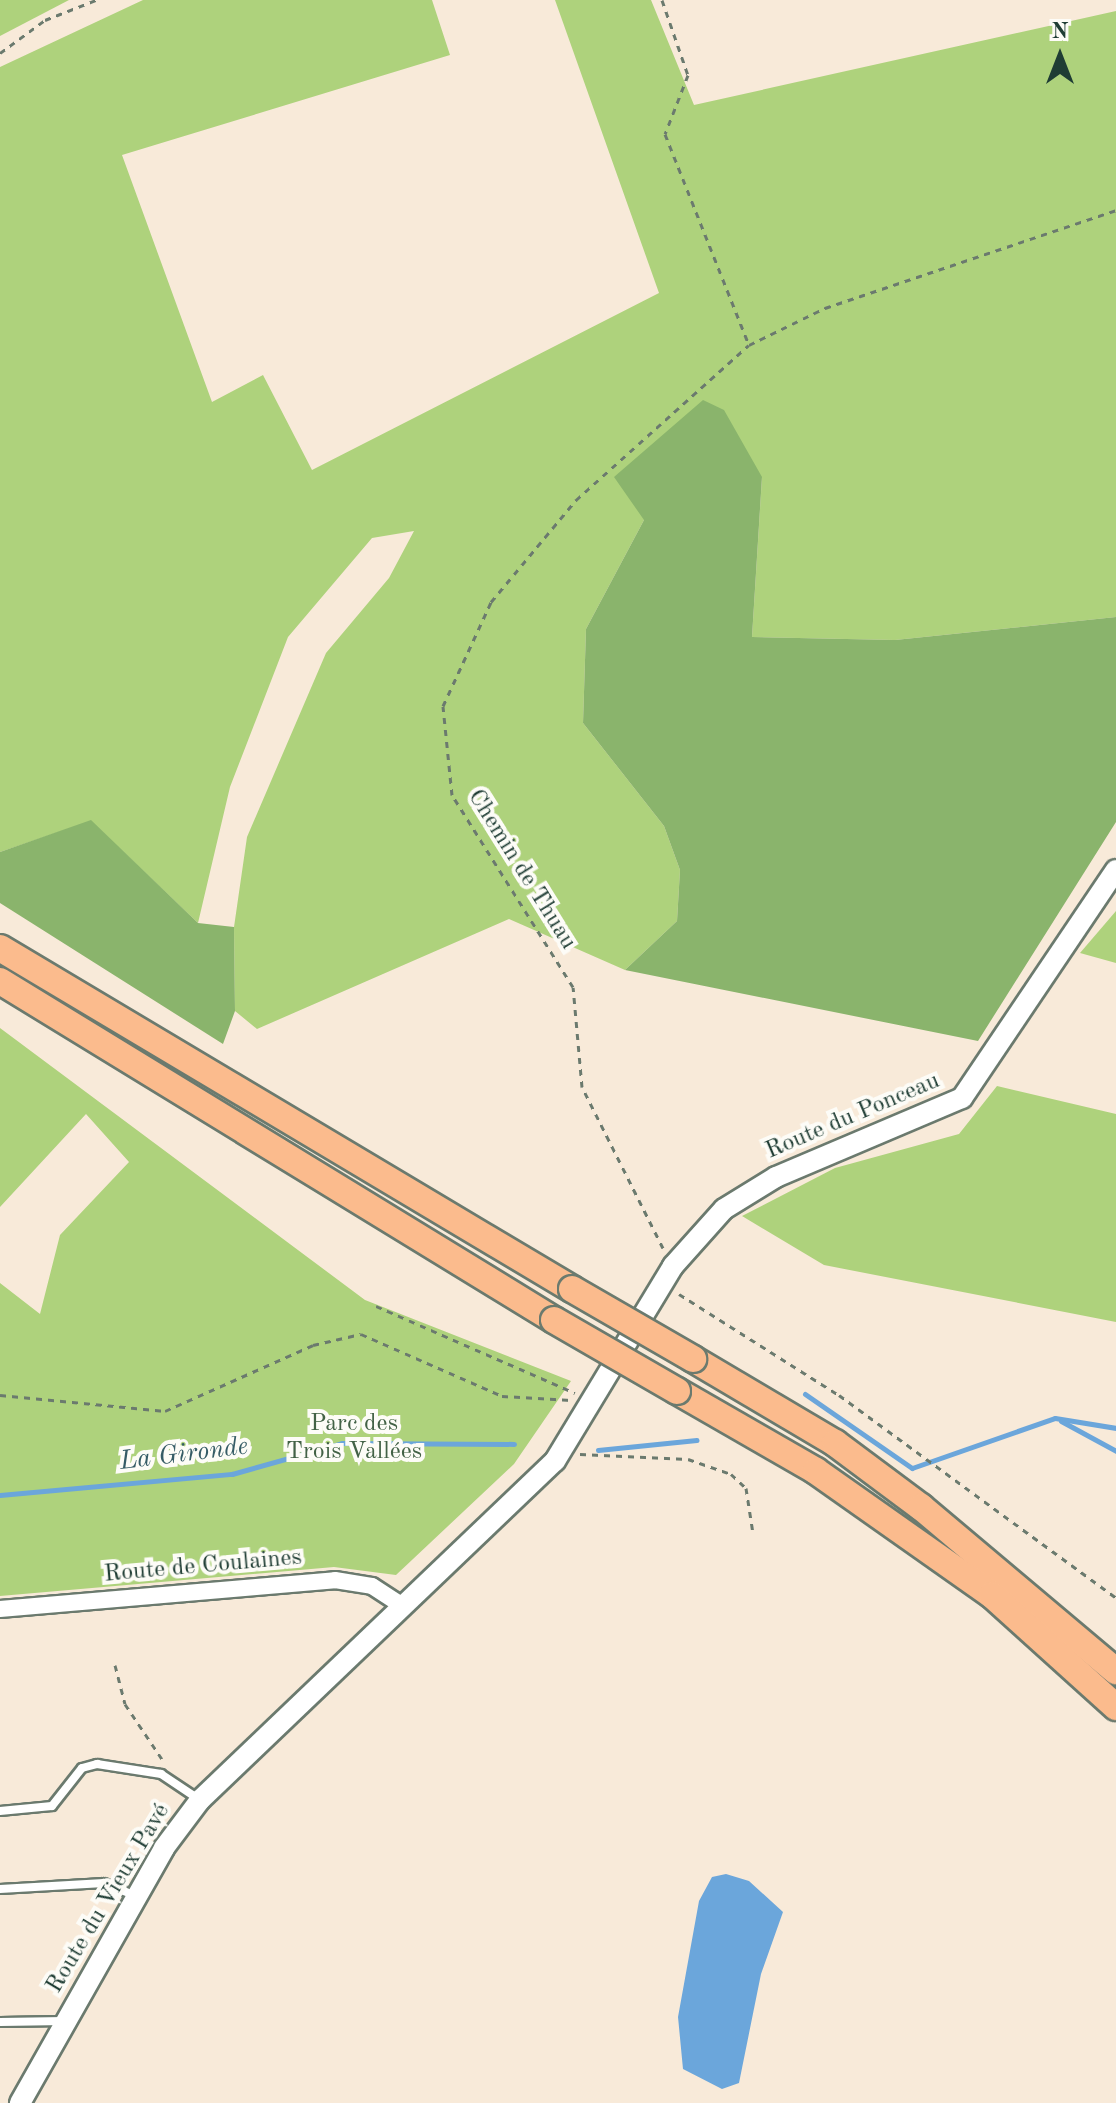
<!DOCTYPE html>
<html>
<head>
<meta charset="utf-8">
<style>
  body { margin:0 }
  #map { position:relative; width:1116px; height:2103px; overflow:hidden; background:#f8ead9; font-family:"Old Standard TT",serif }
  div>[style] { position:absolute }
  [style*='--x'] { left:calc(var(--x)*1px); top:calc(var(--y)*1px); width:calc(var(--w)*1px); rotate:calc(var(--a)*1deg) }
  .green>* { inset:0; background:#aed27c }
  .forest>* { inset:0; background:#8ab46c }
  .water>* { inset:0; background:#6ba6db }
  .stream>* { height:5px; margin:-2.5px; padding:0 2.5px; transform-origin:2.5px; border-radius:2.5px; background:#6ba6db }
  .path>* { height:3px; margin-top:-1.5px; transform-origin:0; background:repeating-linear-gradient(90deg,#6b7a6e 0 6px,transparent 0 12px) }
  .roads { filter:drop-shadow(2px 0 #6b7a6e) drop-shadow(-2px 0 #6b7a6e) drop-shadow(0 2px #6b7a6e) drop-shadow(0 -2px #6b7a6e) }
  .service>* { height:8px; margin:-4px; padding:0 4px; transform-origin:4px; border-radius:4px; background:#fff }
  .minor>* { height:16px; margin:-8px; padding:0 8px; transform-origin:8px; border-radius:8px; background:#fff }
  .tertiary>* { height:20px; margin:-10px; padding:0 10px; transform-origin:10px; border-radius:10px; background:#fff }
  .trunk>* { height:26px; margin:-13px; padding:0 13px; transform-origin:13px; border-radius:13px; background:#fbbb8d }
  .bridges { filter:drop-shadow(2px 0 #6b7a6e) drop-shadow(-2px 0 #6b7a6e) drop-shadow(0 2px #6b7a6e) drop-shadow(0 -2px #6b7a6e) }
  .trunk-bridge>* { height:26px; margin:-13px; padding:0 13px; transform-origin:13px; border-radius:13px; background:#fbbb8d }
  span { translate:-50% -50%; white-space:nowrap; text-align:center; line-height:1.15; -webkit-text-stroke:8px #fdfcf7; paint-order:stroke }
  .street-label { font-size:24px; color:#1f3d34 }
  .park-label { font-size:24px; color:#436246 }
  .water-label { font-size:26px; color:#365c66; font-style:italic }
  .north { position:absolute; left:1020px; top:16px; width:80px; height:80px; -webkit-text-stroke:6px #fdfcf7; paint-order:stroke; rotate:0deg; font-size:22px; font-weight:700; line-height:32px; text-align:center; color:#1f3d34 }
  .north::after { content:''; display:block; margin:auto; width:28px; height:36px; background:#1f3d34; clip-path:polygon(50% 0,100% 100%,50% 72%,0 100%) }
</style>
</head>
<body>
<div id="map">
  <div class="green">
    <div style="clip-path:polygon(0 0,69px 0,0 36px)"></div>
    <div style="clip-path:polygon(143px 0,432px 0,450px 55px,122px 155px,212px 402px,263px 375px,312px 470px,659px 293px,555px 0,651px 0,694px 105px,1116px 11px,1116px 617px,895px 640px,752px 637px,762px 477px,644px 520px,586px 629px,583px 723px,664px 826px,680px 870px,677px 921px,625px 970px,509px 919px,257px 1029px,235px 1011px,234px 927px,247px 837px,326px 653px,389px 578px,414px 531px,372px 538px,288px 637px,230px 787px,198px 923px,91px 821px,0 852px,0 67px)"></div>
    <div style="clip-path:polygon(1116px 911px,1116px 963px,1080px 953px)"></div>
    <div style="clip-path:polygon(0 1028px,365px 1300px,571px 1381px,514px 1464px,396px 1575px,334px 1567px,0 1596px,0 1283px,40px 1314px,60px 1235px,129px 1162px,86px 1114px,0 1207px)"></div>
    <div style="clip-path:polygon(997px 1086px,1116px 1114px,1116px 1322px,824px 1265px,742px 1216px,835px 1168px,959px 1134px)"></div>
  </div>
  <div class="forest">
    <div style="clip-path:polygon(703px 400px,724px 410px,762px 477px,752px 637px,895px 640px,1116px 617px,1116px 822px,978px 1041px,625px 970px,677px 921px,680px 870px,664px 826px,583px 723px,586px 629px,644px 520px,614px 477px)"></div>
    <div style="clip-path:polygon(91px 820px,198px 923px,234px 927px,235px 1011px,223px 1044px,0 903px,0 852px)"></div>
  </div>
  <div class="water">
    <div style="clip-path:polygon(726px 1874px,749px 1881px,783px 1912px,761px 1974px,739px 2083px,722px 2089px,683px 2069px,678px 2017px,699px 1901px,712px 1877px)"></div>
  </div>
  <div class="stream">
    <div style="--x:805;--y:1394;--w:130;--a:34.7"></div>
    <div style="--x:912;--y:1468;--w:151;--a:-19.3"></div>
    <div style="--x:1055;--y:1418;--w:62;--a:9.3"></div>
    <div style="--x:1061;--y:1421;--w:63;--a:28.6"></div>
    <div style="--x:598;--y:1450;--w:99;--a:-5.8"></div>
    <div style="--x:0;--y:1495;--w:233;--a:-5.2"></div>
    <div style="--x:232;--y:1474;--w:114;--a:-15.7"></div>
    <div style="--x:342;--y:1443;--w:172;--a:0.3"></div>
  </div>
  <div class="path">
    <div style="--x:662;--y:0;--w:79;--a:70.9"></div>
    <div style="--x:688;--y:75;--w:63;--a:111.3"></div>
    <div style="--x:665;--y:134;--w:227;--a:68.3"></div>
    <div style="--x:0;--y:53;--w:56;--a:-36.3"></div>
    <div style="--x:45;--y:20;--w:55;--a:-21.4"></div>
    <div style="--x:663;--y:1248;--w:180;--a:-116.7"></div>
    <div style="--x:582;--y:1087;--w:100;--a:-95.1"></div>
    <div style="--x:573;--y:987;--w:227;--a:-122.2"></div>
    <div style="--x:452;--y:795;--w:89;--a:-95.8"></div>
    <div style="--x:443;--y:706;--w:115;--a:-65.2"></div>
    <div style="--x:491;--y:602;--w:133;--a:-50.2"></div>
    <div style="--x:576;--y:500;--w:232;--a:-41.9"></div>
    <div style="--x:749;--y:345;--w:85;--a:-26"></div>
    <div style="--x:825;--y:308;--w:307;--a:-18.6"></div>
    <div style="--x:679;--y:1294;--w:189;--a:32.3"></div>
    <div style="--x:839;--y:1395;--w:343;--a:36.2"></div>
    <div style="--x:376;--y:1306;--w:217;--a:23.6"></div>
    <div style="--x:0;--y:1395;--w:166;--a:5.5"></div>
    <div style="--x:165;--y:1411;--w:162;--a:-24"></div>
    <div style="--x:313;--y:1345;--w:49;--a:-12.9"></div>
    <div style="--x:361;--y:1334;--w:154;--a:23.7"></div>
    <div style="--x:502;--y:1396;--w:69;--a:3.3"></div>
    <div style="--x:580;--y:1454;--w:108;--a:2.7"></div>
    <div style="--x:688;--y:1459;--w:46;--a:19.2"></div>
    <div style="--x:731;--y:1474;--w:21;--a:43"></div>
    <div style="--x:746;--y:1488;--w:46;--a:81.2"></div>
    <div style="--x:115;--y:1665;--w:40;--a:75.6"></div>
    <div style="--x:125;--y:1704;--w:66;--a:56.1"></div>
  </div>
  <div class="roads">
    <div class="service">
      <div style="--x:0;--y:1811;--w:52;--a:-5.5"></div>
      <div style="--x:52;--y:1806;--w:48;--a:-51.7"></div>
      <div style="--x:82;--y:1768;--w:16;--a:-15"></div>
      <div style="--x:97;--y:1764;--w:65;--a:8.9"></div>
      <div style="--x:161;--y:1774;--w:47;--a:33.7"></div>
      <div style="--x:0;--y:1889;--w:104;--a:-3.3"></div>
      <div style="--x:104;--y:1883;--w:35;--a:22"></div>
      <div style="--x:0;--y:2022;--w:65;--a:-0.9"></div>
    </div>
    <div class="minor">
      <div style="--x:0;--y:1609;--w:336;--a:-4.9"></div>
      <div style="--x:335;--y:1580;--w:37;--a:9"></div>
      <div style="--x:372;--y:1586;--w:38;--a:33"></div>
    </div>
    <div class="tertiary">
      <div style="--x:20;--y:2103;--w:293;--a:-60.5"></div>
      <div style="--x:164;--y:1848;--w:60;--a:-53.1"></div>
      <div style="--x:200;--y:1800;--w:491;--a:-43.7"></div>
      <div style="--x:555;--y:1461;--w:228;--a:-58.8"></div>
      <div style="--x:673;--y:1266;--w:76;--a:-48.2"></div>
      <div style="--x:724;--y:1209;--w:61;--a:-31.6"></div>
      <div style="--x:776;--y:1177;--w:202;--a:-23"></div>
      <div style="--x:962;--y:1098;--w:275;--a:-56"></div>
    </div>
    <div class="trunk">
      <div style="--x:0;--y:948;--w:666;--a:30.8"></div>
      <div style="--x:0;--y:981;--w:649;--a:31.46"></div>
      <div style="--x:693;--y:1359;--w:165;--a:30.6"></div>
      <div style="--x:835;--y:1443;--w:107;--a:36.7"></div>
      <div style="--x:921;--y:1507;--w:255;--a:40.1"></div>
      <div style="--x:677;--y:1391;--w:160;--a:29.9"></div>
      <div style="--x:816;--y:1471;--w:215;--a:35.2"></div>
      <div style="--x:992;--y:1595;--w:167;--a:42.1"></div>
    </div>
  </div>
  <div class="bridges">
    <div class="trunk-bridge">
      <div style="--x:572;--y:1289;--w:140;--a:30"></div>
      <div style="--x:554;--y:1320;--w:142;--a:30"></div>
    </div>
  </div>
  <div class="street-label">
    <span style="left:521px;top:870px;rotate:58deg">Chemin de Thuau</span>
    <span style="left:853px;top:1117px;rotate:-23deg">Route du Ponceau</span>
    <span style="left:203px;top:1567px;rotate:-5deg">Route de Coulaines</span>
    <span style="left:109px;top:1899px;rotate:-59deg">Route du Vieux Pavé</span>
  </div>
  <div class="park-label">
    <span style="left:354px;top:1439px">Parc des<br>Trois Vallées</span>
  </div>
  <div class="water-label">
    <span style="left:184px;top:1455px;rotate:-7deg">La Gironde</span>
  </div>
  <div class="north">N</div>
</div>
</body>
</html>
